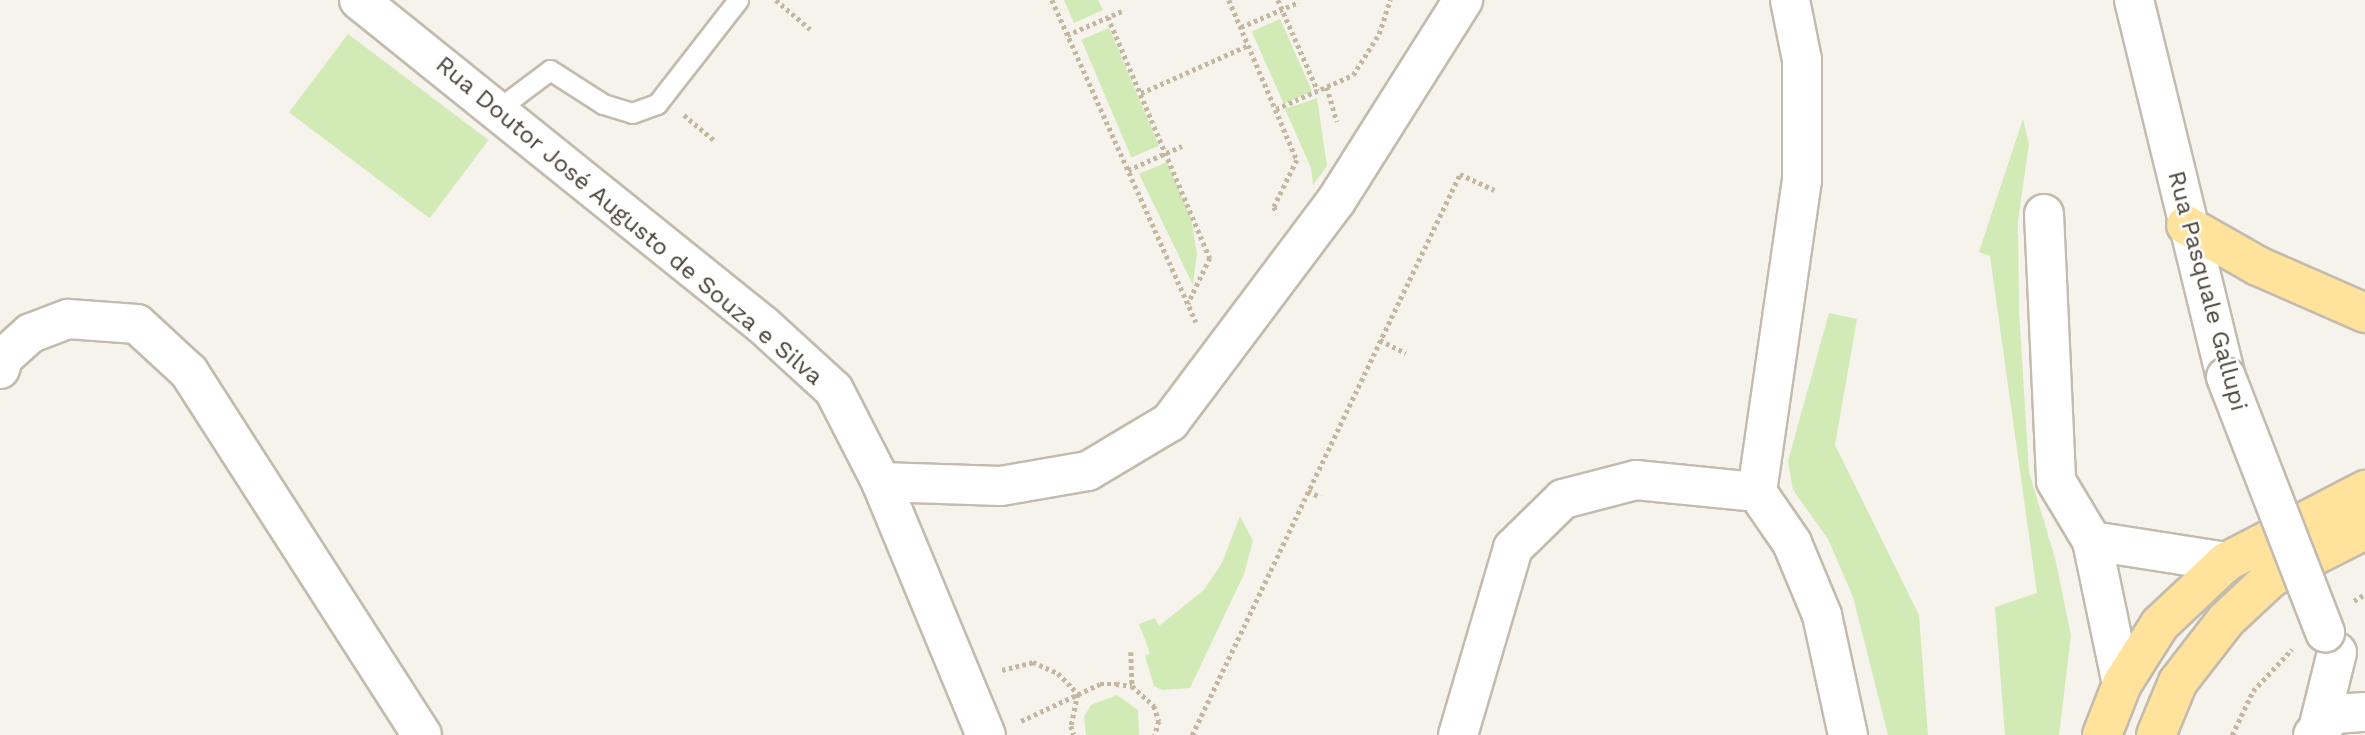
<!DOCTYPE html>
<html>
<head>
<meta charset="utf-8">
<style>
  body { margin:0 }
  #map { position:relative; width:2365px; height:735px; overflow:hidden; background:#f6f3ec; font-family:"Work Sans",sans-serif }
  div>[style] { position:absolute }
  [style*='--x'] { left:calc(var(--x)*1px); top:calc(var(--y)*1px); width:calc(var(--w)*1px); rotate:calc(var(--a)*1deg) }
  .green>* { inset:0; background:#d2eab5; transform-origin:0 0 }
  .path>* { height:4.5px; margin-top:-2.25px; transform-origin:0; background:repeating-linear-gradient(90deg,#c4b79f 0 3.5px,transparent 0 7px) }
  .roads { filter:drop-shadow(2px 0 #c2bbae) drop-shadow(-2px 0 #c2bbae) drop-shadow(0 2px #c2bbae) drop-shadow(0 -2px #c2bbae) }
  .service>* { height:19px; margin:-9.5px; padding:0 9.5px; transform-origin:9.5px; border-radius:9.5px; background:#fff }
  .minor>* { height:38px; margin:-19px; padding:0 19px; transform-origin:19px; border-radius:19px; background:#fff }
  .primary>* { height:38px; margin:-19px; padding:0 19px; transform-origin:19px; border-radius:19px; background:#ffe39c }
  .bridges { filter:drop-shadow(2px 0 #c2bbae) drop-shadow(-2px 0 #c2bbae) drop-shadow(0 2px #c2bbae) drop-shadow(0 -2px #c2bbae) }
  .minor-bridge>* { height:38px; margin:-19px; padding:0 19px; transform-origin:19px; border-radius:19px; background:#fff }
  span { translate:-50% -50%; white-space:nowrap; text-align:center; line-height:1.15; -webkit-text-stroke:5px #fff; paint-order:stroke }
  .street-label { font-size:24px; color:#4b4439 }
</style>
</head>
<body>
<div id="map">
  <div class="green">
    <div style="clip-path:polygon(1064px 0,1098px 0,1103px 10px,1074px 23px)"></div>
    <div style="left:1280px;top:19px;width:79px;height:31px;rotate:66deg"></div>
    <div style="left:1109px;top:28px;width:128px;height:30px;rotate:67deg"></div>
    <div style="left:348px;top:34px;width:176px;height:98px;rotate:37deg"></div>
    <div style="clip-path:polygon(1317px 98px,1327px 166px,1313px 185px,1311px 168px,1285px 109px)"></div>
    <div style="clip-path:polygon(2023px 119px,2029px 144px,2018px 221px,2019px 311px,2029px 472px,2055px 558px,2071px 635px,2059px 735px,2005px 735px,1995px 607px,2037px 593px,1990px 256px,1979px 252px)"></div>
    <div style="clip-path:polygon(1167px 162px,1191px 218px,1197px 254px,1193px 285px,1139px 174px)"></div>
    <div style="clip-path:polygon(1829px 313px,1857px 319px,1835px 445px,1919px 615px,1928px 735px,1888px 735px,1853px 597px,1828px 539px,1793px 490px,1788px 461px)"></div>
    <div style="clip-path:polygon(1240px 516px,1253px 541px,1244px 574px,1190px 688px,1162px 690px,1154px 686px,1145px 656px,1150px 653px,1139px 624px,1155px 618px,1159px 626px,1204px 590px,1222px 563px)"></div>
    <div style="clip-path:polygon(1117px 695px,1138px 710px,1139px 735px,1086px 735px,1084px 717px,1091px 705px)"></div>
  </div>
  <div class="path">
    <div style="--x:776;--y:0;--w:45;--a:40.5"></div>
    <div style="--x:1052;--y:0;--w:353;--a:65.9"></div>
    <div style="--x:1229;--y:0;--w:174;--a:67"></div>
    <div style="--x:1297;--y:160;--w:52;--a:116.1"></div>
    <div style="--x:1274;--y:207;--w:7;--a:63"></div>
    <div style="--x:1278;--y:0;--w:99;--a:66.3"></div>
    <div style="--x:1108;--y:17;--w:262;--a:67.1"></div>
    <div style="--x:1210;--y:258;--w:51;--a:115.6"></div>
    <div style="--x:1241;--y:27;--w:63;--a:-23.3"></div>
    <div style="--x:1067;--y:35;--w:60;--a:-23.6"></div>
    <div style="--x:1327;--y:87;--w:36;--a:74"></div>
    <div style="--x:1141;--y:93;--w:118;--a:-24"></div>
    <div style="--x:1276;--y:109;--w:84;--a:-23.8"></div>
    <div style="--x:1353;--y:75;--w:49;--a:-57.6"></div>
    <div style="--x:1379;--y:34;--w:36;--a:-72"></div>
    <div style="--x:684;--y:115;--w:40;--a:40"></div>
    <div style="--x:1128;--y:170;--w:59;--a:-24"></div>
    <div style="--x:1380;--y:340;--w:29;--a:27"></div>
    <div style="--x:1308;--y:491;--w:14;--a:25"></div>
    <div style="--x:2354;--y:601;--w:13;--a:-32"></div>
    <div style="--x:1131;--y:652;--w:34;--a:88"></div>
    <div style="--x:1002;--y:670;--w:32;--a:-14"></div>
    <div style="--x:1033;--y:662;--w:27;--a:24"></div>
    <div style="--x:1058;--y:673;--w:29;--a:46"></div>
    <div style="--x:1078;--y:694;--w:33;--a:102"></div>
    <div style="--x:1071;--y:726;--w:9;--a:72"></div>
    <div style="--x:1021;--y:721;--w:87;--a:-25.1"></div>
    <div style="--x:1100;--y:684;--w:16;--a:0"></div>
    <div style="--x:1116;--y:684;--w:16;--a:7"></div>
    <div style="--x:1132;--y:686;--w:30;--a:42"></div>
    <div style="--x:1154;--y:706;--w:16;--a:72"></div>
    <div style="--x:1159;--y:721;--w:15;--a:106"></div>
    <div style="--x:1192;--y:735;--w:622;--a:-64.47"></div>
    <div style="--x:1460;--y:174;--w:38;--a:25"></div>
    <div style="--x:2232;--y:735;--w:49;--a:-64.5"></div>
    <div style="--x:2253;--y:691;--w:57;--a:-47.1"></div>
  </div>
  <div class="roads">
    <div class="service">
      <div style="--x:498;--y:109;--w:65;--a:-36.9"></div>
      <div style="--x:550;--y:70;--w:63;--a:32.7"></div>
      <div style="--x:603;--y:104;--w:30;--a:17"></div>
      <div style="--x:632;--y:113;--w:27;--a:-20"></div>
      <div style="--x:657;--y:104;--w:132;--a:-52.1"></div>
    </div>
    <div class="minor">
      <div style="--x:359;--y:0;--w:518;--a:38.82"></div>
      <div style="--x:763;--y:325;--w:96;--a:42.5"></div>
      <div style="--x:834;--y:390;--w:103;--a:62.9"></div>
      <div style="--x:881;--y:482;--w:274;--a:67.5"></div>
      <div style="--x:2134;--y:0;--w:388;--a:76.3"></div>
      <div style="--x:2044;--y:214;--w:267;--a:87.4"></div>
      <div style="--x:2056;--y:481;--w:70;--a:59"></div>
      <div style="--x:2092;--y:541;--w:146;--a:78.2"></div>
      <div style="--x:0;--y:369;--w:13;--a:-72"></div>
      <div style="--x:4;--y:357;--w:36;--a:-42"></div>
      <div style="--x:31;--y:333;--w:40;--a:-21"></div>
      <div style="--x:68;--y:319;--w:69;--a:4.1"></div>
      <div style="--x:137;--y:324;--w:71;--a:42.7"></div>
      <div style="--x:189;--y:372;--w:431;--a:57.3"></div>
      <div style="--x:881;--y:482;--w:120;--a:1.9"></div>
      <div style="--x:1001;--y:486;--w:88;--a:-9.8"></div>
      <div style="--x:1088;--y:471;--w:96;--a:-30.9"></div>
      <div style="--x:1170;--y:422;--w:276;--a:-53.1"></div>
      <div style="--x:1336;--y:201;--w:238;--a:-57.7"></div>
      <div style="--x:1757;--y:492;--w:315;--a:-81.8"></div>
      <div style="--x:1802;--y:180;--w:120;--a:-90"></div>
      <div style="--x:1802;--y:60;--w:61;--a:-101.3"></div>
      <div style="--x:2092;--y:541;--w:136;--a:8.9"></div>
      <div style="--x:2318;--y:729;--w:79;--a:-76.1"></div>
      <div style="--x:1458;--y:735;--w:195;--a:-73.6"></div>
      <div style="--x:1513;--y:548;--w:70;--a:-44.4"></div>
      <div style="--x:1563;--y:499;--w:75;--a:-14.6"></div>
      <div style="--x:1636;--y:480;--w:122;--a:5.7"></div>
      <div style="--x:1757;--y:492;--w:62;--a:55.5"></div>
      <div style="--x:1792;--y:543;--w:78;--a:67.4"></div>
      <div style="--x:1822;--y:615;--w:123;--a:77.8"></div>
      <div style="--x:2313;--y:735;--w:30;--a:-44"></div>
      <div style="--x:2335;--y:714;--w:30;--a:-4"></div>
    </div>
    <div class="primary">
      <div style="--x:2186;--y:225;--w:83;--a:29.7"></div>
      <div style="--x:2258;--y:266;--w:117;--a:23.7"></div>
      <div style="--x:2102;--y:735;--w:55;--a:-68.6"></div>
      <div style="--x:2122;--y:684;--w:71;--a:-57.7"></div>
      <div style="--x:2160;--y:624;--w:91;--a:-43.2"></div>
      <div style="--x:2226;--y:562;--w:157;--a:-27.4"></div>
      <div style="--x:2156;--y:735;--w:57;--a:-67.5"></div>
      <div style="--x:2178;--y:682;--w:78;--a:-52.3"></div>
      <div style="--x:2226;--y:620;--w:63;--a:-43.1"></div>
      <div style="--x:2272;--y:577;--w:104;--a:-26.8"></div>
    </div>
  </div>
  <div class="bridges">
    <div class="minor-bridge">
      <div style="--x:2226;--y:377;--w:274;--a:68.8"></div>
    </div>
  </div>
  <div class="street-label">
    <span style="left:629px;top:221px;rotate:40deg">Rua Doutor José Augusto de Souza e Silva</span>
    <span style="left:2207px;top:291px;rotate:75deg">Rua Pasquale Gallupi</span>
  </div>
</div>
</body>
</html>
